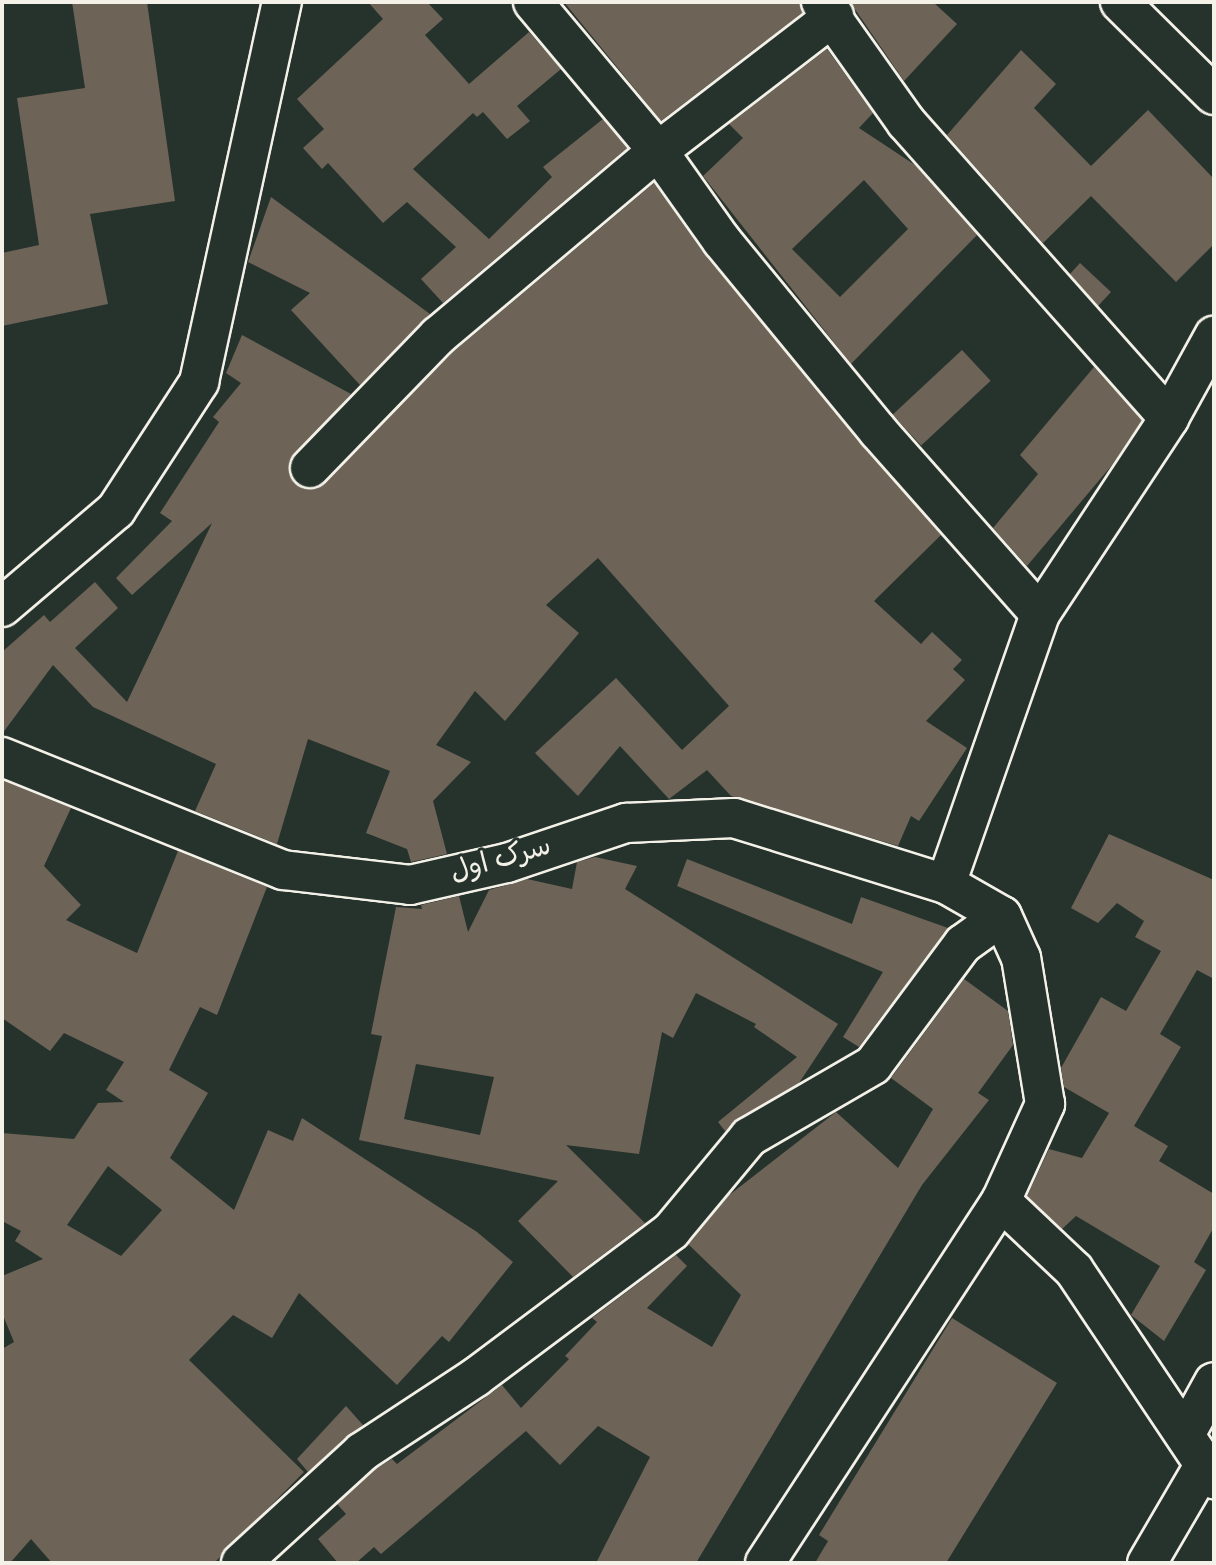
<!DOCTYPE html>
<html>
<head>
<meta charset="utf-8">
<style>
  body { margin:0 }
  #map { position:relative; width:1216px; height:1565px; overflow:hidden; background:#26332d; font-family:"Indie Flower","Playpen Sans Arabic",sans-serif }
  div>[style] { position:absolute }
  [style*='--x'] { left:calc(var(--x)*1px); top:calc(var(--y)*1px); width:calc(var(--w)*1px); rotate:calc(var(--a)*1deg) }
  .building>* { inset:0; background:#6d6357; transform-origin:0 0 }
  .roads { filter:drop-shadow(2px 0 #f4f1e8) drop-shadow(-2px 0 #f4f1e8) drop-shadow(0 2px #f4f1e8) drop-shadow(0 -2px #f4f1e8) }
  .minor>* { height:38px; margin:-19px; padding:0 19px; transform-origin:19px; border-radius:19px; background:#26332d }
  span { translate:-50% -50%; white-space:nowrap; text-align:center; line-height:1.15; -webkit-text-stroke:6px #26332d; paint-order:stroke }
  .street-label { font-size:28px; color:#f4f1e8 }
  .frame { position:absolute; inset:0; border:4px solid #f4f1e8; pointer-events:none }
</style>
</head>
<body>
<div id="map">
  <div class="building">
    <div style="clip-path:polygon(72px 2px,147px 2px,175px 201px,90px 214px,108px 304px,2px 326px,2px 253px,39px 245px,17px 98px,85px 88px)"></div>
    <div style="clip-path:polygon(368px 2px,427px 2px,443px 19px,425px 35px,469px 84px,529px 32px,561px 69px,517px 106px,530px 121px,507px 139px,483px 112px,477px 117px,473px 113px,413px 169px,489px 239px,552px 177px,543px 167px,603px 119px,627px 148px,443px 303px,421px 279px,456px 247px,407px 202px,383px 223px,328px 163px,322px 169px,303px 148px,324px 129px,297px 99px,383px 19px)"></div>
    <div style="clip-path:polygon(564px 2px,800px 2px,802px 13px,661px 121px)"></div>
    <div style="clip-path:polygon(850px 2px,933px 2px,957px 24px,904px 81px)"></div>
    <div style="clip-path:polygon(evenodd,827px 49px,873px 113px,859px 128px,915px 165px,977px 235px,851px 364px,703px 176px,743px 138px,729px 124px,827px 49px,864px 180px,908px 229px,840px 297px,792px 249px,864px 180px)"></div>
    <div style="clip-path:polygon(1021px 50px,1056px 84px,1034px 108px,1091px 166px,1148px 110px,1214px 179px,1214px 244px,1176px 282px,1091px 196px,1043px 243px,947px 135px)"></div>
    <div style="clip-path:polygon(654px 183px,705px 255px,941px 535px,874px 601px,921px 644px,932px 632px,962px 660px,953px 669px,965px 680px,926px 721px,967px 748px,919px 821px,911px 816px,898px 846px,731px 796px,707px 770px,669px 799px,620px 746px,578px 796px,535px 753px,616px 678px,682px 750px,729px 706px,598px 558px,546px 605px,579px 633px,505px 721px,475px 691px,436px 745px,471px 762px,433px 801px,447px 854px,411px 862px,407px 849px,366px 833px,390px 771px,308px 739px,277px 844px,195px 811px,216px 764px,93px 707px,53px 665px,2px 734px,2px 652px,44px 615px,50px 622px,95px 582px,118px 608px,75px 648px,127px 702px,212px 523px,132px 595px,116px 578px,172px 521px,160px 513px,219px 422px,213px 417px,241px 383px,226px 373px,242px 335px,351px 394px,289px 462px,294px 483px,317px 489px,453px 352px)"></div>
    <div style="clip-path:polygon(271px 197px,430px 314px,360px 385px,291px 310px,310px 293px,248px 262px)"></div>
    <div style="clip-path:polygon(1080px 263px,1111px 292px,1098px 306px,1070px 274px)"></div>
    <div style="left:962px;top:350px;width:42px;height:95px;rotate:47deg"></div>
    <div style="clip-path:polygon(1094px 367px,1142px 420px,1112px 465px,1027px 566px,993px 528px,1038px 474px,1020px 455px)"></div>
    <div style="clip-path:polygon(evenodd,2px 780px,71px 808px,44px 866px,81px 905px,66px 920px,137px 953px,178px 851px,267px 887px,217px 1015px,200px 1007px,169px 1070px,208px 1093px,170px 1158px,234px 1210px,268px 1130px,293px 1141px,302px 1118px,477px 1232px,513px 1262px,449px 1342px,442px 1336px,397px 1385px,299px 1293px,272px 1338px,233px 1315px,189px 1360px,304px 1472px,214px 1563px,52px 1563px,31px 1539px,10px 1563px,2px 1563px,2px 1349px,14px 1342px,2px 1313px,2px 1276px,43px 1259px,15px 1241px,21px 1231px,2px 1221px,2px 1133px,74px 1139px,98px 1103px,124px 1102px,106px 1090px,124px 1062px,64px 1033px,50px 1051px,2px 1018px,2px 780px,108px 1166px,162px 1210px,121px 1256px,67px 1225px,108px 1166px)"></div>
    <div style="clip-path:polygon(1109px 834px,1214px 880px,1214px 979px,1197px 970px,1160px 1034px,1181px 1047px,1134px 1126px,1168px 1146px,1159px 1161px,1214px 1194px,1214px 1227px,1194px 1262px,1206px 1270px,1164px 1341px,1131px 1315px,1160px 1266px,1076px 1216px,1062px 1229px,1027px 1196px,1049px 1149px,1082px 1158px,1109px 1113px,1064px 1087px,1061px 1068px,1101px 997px,1126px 1011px,1161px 951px,1135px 937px,1144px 921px,1117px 903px,1098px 923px,1071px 908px)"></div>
    <div style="clip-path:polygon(evenodd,595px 857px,637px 866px,625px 889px,838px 1024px,799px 1083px,725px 1131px,718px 1122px,797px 1057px,754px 1027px,756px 1024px,696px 993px,673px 1038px,662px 1032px,639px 1154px,566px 1145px,645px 1223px,573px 1277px,518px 1221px,558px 1181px,359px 1140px,382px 1036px,371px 1034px,396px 907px,422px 909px,421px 905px,459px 896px,468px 932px,489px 890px,527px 879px,572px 889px,577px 862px,595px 857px,416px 1064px,494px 1077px,480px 1135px,404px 1119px,416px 1064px)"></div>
    <div style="clip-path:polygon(687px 859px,852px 924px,861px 897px,948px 928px,859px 1047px,843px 1037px,883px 972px,677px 886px)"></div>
    <div style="clip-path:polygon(964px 979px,1008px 1011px,1013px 1045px,978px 1093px,989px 1100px,922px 1185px,696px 1563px,596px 1563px,650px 1457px,598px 1426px,560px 1465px,526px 1431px,381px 1554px,374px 1547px,356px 1563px,338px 1563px,318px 1539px,346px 1514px,337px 1504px,375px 1469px,392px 1459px,397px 1464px,502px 1385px,521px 1408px,569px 1359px,565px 1356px,597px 1322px,592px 1318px,676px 1255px,687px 1266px,647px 1308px,712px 1347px,741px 1295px,688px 1244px,728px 1196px,836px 1112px,898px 1168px,933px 1109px,891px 1078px)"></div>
    <div style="clip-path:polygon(952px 1318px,1057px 1383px,946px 1563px,815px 1563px,828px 1541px,819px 1535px)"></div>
    <div style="clip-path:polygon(346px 1406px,363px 1425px,308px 1472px,297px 1459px)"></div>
  </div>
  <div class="roads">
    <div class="minor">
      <div style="--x:533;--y:2;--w:194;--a:50"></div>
      <div style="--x:658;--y:151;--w:110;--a:54.6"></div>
      <div style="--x:722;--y:241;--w:246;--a:50.6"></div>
      <div style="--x:878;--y:431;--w:244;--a:48.5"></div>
      <div style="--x:821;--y:2;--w:147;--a:54.7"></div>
      <div style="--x:906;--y:122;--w:396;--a:48.4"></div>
      <div style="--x:1120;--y:2;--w:132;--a:44.7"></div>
      <div style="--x:310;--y:468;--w:184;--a:-45.9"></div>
      <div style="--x:438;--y:336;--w:287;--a:-40.1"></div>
      <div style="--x:658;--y:151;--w:222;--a:-37.5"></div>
      <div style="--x:2;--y:607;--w:150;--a:-40.4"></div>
      <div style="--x:116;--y:510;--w:153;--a:-57"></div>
      <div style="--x:199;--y:382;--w:389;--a:-77.7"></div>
      <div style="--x:2;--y:757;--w:303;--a:21.9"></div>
      <div style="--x:283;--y:870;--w:128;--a:6.7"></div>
      <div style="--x:410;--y:885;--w:99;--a:-12.8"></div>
      <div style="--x:507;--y:863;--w:126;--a:-18.6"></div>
      <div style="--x:626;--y:823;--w:108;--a:-2.7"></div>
      <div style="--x:734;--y:818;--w:222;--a:17.3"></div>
      <div style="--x:946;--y:884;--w:64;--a:29.7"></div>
      <div style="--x:946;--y:884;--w:286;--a:-70.8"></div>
      <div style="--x:1040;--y:614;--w:235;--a:-56.6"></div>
      <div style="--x:1169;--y:418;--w:94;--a:-61.2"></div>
      <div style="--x:1001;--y:1201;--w:100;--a:43.4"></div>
      <div style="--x:1074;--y:1270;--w:252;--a:56.2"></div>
      <div style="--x:1186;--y:1433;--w:58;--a:-61.2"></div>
      <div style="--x:241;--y:1563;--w:164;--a:-42.5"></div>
      <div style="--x:362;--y:1452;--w:136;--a:-33.3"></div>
      <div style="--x:476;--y:1377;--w:244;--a:-36.8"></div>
      <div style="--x:671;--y:1231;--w:122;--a:-50.3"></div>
      <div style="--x:749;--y:1137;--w:143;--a:-30.1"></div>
      <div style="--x:873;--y:1065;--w:151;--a:-53.4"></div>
      <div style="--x:963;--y:944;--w:48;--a:-35.7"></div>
      <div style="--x:765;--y:1563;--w:432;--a:-56.9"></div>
      <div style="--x:1001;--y:1201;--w:107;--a:-65.6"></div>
      <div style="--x:1045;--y:1104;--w:148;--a:-99.3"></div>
      <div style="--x:1021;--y:958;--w:46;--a:-114.3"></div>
      <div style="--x:1147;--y:1563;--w:117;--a:-59.7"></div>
    </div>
  </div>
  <div class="street-label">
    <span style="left:501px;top:861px;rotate:-16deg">سرک اول</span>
  </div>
  <div class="frame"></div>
</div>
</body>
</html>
